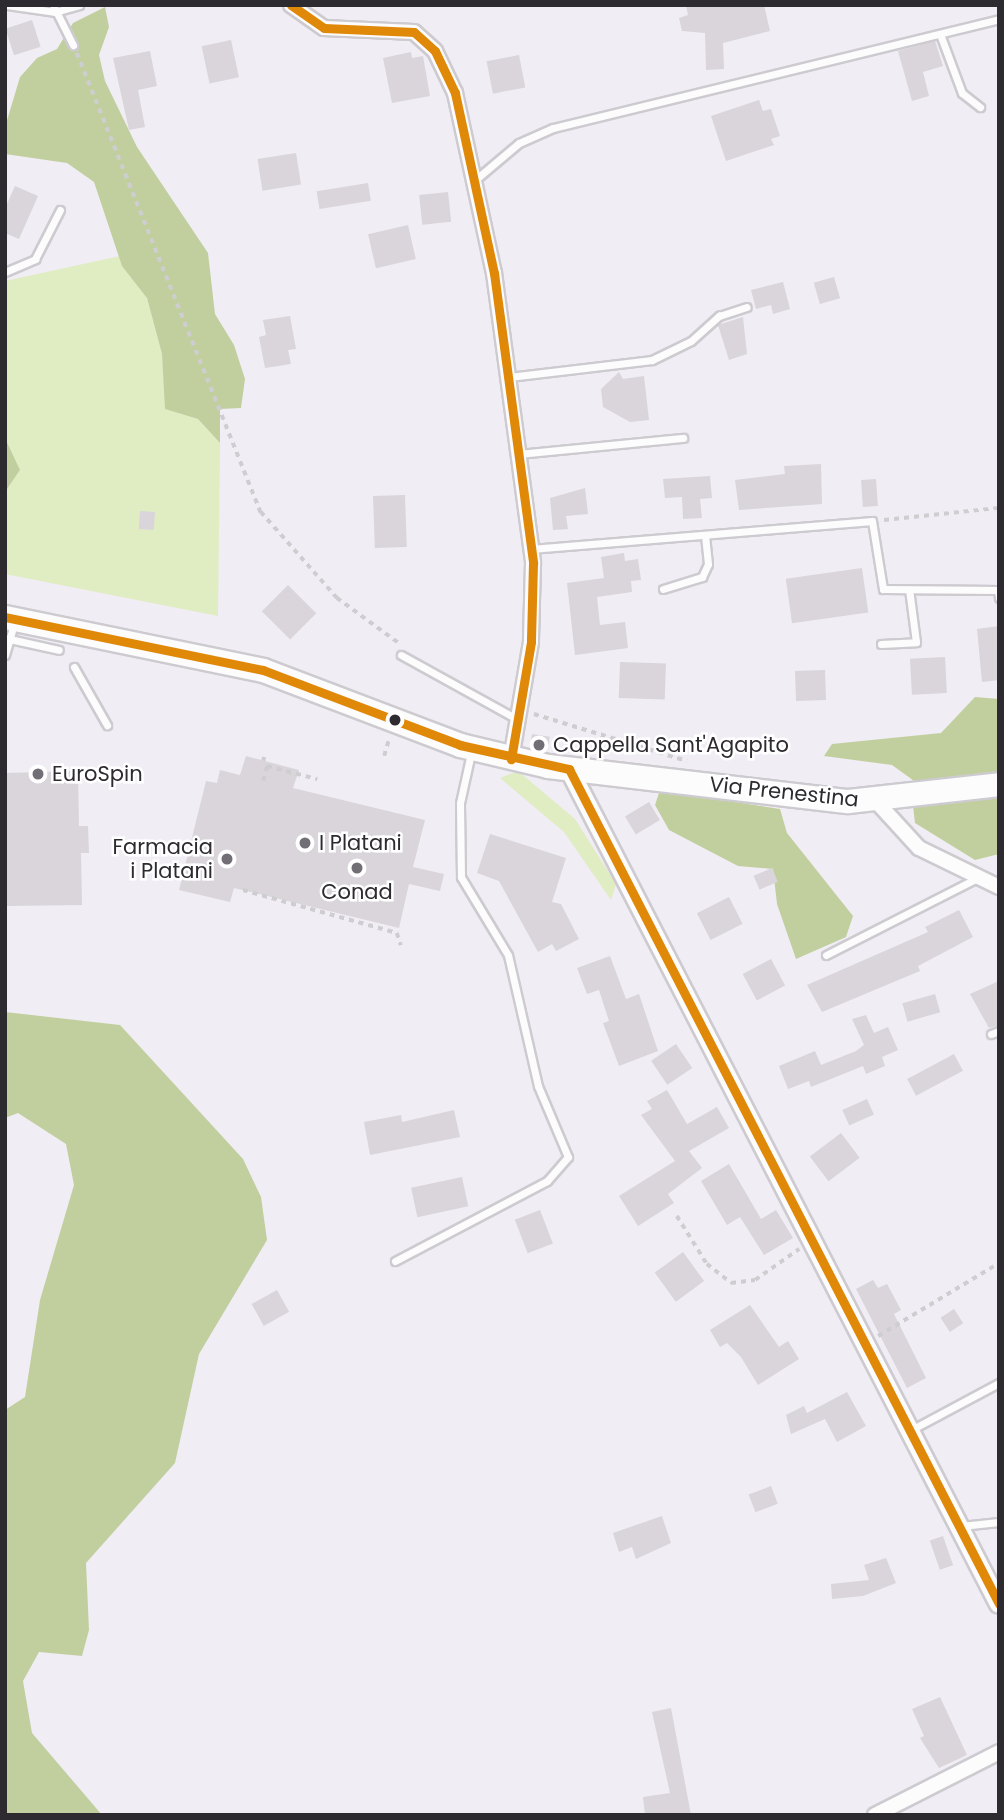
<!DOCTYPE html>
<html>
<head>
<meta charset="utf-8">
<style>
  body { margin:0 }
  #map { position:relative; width:1004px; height:1820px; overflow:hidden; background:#f0edf4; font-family:Poppins,sans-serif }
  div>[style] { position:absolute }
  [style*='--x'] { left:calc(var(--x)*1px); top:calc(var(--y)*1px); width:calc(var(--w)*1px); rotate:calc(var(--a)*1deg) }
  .green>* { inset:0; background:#e0ecc2 }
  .forest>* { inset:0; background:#c1cf9f }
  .building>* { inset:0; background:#d9d5da; transform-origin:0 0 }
  .path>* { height:3.5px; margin-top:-1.75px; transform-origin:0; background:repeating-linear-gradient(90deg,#cecdcf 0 5px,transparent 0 10px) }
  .roads { filter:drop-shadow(2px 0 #cdcbd0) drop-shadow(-2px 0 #cdcbd0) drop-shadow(0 2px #cdcbd0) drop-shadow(0 -2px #cdcbd0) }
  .service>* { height:7px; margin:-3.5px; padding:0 3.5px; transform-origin:3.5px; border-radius:3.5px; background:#fdfcfd }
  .minor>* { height:14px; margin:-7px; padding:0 7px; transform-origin:7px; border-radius:7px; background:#fdfcfd }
  .tertiary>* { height:18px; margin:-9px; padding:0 9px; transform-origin:9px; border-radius:9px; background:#fdfcfd }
  .primary>* { height:23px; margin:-11.5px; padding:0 11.5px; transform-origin:11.5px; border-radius:11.5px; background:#fdfcfd }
  .bus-1>* { height:9px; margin:-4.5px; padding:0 4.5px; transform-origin:4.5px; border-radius:4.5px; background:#e08807 }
  .dots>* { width:19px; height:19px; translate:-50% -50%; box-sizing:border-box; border:4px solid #fff; border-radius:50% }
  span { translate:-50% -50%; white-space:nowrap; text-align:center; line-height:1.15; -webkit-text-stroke:5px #fff; paint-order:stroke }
  .poi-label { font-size:21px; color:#2d2b30 }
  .left { translate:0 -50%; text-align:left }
  .right { translate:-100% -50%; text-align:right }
  .street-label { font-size:21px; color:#2d2b30 }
  .frame { position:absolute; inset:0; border:7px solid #2d2b30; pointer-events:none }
</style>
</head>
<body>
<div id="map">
  <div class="green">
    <div style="clip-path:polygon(120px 256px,147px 298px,162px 354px,166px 409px,198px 419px,220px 443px,218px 616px,5px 574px,5px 492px,20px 470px,5px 438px,5px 281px)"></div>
    <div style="clip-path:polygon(518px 771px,575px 819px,616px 884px,611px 900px,564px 832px,500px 778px)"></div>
  </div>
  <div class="forest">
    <div style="clip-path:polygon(105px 7px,109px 27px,99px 55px,105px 81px,137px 147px,208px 253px,215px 314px,234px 345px,245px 379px,241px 408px,220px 409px,220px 443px,198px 419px,165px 409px,162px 354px,147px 298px,122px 266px,94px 182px,67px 163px,5px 154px,5px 127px,20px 77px,37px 58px,57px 49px,73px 23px)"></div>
    <div style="clip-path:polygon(5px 438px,20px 470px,5px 492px)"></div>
    <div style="clip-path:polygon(975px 697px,999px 699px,999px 779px,917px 783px,892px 765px,824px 756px,832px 744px,941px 733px)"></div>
    <div style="clip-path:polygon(660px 790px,780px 809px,787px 833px,853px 916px,846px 937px,796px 959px,777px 904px,773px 869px,738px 866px,669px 830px,655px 805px)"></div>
    <div style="clip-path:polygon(999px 792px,999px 854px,975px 860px,915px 823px,913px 806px)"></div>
    <div style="clip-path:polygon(5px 1012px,120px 1025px,243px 1159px,261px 1197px,267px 1240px,199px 1354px,175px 1463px,86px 1563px,89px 1630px,82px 1656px,39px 1652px,23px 1681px,32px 1733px,102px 1815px,5px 1815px,5px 1410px,25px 1397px,40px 1300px,74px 1185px,66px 1144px,18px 1113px,5px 1118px)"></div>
  </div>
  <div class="building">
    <div style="clip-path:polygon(686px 5px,764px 5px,770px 31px,723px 43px,724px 69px,706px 70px,705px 33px,682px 31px,679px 18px,688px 15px)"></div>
    <div style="left:32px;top:20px;width:28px;height:28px;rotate:72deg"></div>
    <div style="left:231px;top:40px;width:38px;height:30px;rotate:78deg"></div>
    <div style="clip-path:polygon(935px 41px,943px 66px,923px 72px,929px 96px,912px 101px,898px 51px)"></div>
    <div style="clip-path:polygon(150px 51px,157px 86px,138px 90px,145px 127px,129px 130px,113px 58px)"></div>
    <div style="clip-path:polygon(411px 52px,412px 58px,423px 56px,430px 96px,392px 103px,383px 58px)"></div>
    <div style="left:519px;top:55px;width:33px;height:33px;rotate:79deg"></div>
    <div style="clip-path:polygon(759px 100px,763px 111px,771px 109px,780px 136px,771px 139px,774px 145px,726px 161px,711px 116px)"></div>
    <div style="left:296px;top:153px;width:32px;height:39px;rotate:81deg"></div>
    <div style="left:368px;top:183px;width:18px;height:52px;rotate:81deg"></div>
    <div style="clip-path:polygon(15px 186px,38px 196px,19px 239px,5px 233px,5px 208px)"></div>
    <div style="left:448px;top:192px;width:30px;height:29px;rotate:84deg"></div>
    <div style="left:408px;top:225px;width:35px;height:41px;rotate:77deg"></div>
    <div style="left:834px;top:277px;width:22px;height:21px;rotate:74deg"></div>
    <div style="clip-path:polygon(783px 282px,790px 309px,773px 314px,771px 305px,756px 309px,751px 290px)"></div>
    <div style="clip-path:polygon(290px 316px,296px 349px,288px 350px,291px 364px,265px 368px,259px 337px,266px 335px,263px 320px)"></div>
    <div style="clip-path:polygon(743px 317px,747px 354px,729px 360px,718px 325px)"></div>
    <div style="clip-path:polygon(619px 372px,623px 379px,644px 376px,649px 420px,630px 422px,603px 407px,601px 389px)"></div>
    <div style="clip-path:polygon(821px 464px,822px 504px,739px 510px,735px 480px,785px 474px,784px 466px)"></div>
    <div style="clip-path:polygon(710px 476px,712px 498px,700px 499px,702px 518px,683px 519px,682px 497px,665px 498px,663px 479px)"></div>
    <div style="left:876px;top:479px;width:27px;height:15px;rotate:86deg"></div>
    <div style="clip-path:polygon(585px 488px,588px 514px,566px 516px,568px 529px,553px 530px,550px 498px)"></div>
    <div style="left:405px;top:495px;width:52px;height:32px;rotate:88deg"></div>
    <div style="left:140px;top:511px;width:15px;height:18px;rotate:4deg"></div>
    <div style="clip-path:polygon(624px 553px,625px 561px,638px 559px,641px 580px,631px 581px,632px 592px,597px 597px,600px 625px,625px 622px,628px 648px,575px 655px,567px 583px,604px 578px,601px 557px)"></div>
    <div style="left:862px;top:568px;width:45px;height:77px;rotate:82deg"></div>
    <div style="left:288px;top:585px;width:40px;height:37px;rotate:45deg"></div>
    <div style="clip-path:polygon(999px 626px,999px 680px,982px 682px,977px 629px)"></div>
    <div style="left:945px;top:657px;width:36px;height:35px;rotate:87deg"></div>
    <div style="left:620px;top:662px;width:46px;height:36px;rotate:2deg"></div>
    <div style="left:825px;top:670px;width:30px;height:30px;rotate:88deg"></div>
    <div style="left:532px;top:734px;width:18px;height:13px;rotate:9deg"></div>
    <div style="clip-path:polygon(246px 756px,299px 770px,293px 788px,425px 820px,413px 867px,444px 874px,440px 891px,409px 884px,399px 928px,234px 888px,230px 902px,179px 890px,206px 781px,217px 783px,220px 770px,240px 775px)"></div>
    <div style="clip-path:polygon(78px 771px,79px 826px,88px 826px,89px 853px,81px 853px,82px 905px,5px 906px,5px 773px)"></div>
    <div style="left:649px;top:802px;width:21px;height:28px;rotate:59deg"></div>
    <div style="clip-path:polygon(490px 834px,566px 858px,552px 902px,561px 904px,579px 939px,556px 951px,552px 944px,538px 952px,499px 881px,477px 873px)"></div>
    <div style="left:772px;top:868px;width:15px;height:20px;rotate:67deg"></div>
    <div style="left:729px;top:897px;width:30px;height:36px;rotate:63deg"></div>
    <div style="clip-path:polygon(959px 910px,973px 937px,918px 966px,920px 971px,822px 1012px,807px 985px,928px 932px,925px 927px)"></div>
    <div style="clip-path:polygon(610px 956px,626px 999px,639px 994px,658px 1051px,619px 1066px,603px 1023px,609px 1021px,599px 990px,587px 994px,577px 968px)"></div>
    <div style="left:771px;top:959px;width:30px;height:32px;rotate:62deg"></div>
    <div style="clip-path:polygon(999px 981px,999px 1025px,989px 1028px,970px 994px)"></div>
    <div style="left:935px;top:994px;width:19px;height:34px;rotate:74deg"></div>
    <div style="clip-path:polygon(866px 1015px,874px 1033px,888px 1027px,898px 1050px,882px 1057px,885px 1066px,866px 1074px,863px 1066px,811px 1087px,809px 1081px,788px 1089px,779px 1066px,815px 1051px,821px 1065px,856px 1051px,864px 1045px,852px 1019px)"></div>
    <div style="left:676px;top:1044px;width:29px;height:30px;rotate:56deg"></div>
    <div style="left:954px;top:1054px;width:19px;height:53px;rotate:62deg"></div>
    <div style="clip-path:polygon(667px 1090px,687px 1124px,717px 1107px,729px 1128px,689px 1151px,702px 1168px,668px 1194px,674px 1203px,638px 1226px,619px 1196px,675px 1161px,641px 1115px,652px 1109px,647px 1101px)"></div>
    <div style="left:867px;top:1099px;width:17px;height:27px;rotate:66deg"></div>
    <div style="clip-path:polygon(454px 1110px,460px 1137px,370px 1155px,364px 1122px,401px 1115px,402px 1122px)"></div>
    <div style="left:841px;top:1133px;width:31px;height:39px;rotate:53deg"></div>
    <div style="clip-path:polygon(729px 1164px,761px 1219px,776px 1210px,793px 1238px,764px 1255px,740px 1217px,727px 1225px,701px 1181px)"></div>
    <div style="left:462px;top:1177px;width:30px;height:52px;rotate:78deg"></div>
    <div style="left:540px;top:1210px;width:36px;height:27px;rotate:69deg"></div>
    <div style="left:683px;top:1252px;width:36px;height:35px;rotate:54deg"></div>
    <div style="clip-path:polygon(873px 1280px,878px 1288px,887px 1284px,901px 1310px,894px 1314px,926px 1378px,907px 1388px,856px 1289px)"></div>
    <div style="left:277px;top:1290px;width:25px;height:29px;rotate:61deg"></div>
    <div style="clip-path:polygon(750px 1305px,779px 1347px,788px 1341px,799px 1359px,758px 1385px,741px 1357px,727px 1343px,720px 1347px,710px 1330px)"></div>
    <div style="left:954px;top:1309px;width:17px;height:16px;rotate:57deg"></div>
    <div style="clip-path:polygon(847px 1392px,866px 1426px,837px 1442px,825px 1419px,791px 1434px,786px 1415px,804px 1406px,807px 1413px)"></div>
    <div style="left:771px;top:1486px;width:19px;height:24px;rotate:69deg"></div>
    <div style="clip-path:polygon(662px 1516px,671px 1543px,636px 1559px,632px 1547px,619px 1552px,613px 1533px)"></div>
    <div style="left:943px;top:1536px;width:31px;height:14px;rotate:71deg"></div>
    <div style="clip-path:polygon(886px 1558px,896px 1583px,863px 1596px,832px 1599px,831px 1584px,869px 1580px,864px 1565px)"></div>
    <div style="clip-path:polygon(940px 1697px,967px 1755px,939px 1768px,920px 1738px,924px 1736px,912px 1709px)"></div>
    <div style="clip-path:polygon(671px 1708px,691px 1815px,645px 1815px,643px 1797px,670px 1793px,652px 1712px)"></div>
  </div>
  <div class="path">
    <div style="--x:77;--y:53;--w:495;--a:68.2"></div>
    <div style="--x:261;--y:512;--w:115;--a:48.5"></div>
    <div style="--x:337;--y:598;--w:78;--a:36.1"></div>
    <div style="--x:884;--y:520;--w:116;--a:-6"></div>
    <div style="--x:534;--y:714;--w:160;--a:17.1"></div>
    <div style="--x:384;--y:756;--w:19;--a:-74"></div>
    <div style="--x:263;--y:761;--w:4;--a:-76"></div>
    <div style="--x:263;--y:781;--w:16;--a:-75"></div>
    <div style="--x:267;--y:766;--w:52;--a:14.6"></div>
    <div style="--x:243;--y:890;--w:160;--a:15.6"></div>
    <div style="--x:397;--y:933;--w:13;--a:72"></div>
    <div style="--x:677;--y:1216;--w:57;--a:58"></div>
    <div style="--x:707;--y:1264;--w:31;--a:38"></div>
    <div style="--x:731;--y:1283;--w:24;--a:-7"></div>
    <div style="--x:755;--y:1280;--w:54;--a:-35.2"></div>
    <div style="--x:878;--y:1336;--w:141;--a:-31.1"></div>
  </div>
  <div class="roads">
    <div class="service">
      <div style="--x:7;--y:5;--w:49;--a:8.3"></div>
      <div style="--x:55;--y:12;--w:25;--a:-16"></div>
      <div style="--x:53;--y:5;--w:45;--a:63.4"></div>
      <div style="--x:940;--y:34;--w:63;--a:69.6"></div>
      <div style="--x:962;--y:93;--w:23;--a:38"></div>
      <div style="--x:475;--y:180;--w:57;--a:-40.1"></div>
      <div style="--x:519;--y:143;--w:37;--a:-24"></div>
      <div style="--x:553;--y:128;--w:459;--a:-13.7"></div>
      <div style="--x:5;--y:272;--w:33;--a:-23"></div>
      <div style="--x:35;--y:259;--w:55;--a:-63"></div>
      <div style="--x:509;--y:377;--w:144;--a:-6.8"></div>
      <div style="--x:652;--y:360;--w:43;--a:-26"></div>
      <div style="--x:691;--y:341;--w:38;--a:-42"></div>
      <div style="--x:719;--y:316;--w:29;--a:-18"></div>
      <div style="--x:519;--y:454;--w:165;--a:-5.6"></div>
      <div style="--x:531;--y:549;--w:342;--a:-4.7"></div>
      <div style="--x:872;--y:521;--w:69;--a:80.8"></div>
      <div style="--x:883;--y:589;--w:115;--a:0.5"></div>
      <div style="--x:998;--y:590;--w:8;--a:83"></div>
      <div style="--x:663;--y:589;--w:41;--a:-17.1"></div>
      <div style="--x:702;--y:577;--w:14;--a:-65"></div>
      <div style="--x:708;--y:564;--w:29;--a:-96"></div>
      <div style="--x:5;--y:638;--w:55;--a:12.5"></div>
      <div style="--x:881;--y:644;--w:35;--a:-3"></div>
      <div style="--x:916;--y:642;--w:53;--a:-97.5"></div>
      <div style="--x:5;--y:655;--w:32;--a:-74"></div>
      <div style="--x:401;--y:655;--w:132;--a:28.9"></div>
      <div style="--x:74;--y:667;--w:67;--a:60.4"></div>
      <div style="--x:826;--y:955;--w:169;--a:-27"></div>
      <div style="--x:991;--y:1034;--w:9;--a:-21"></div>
      <div style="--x:395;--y:1261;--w:172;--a:-27.8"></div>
      <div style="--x:547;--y:1181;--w:32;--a:-49"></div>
      <div style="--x:568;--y:1157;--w:77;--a:-112.9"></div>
      <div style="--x:538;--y:1086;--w:134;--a:-102.9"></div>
      <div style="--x:508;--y:955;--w:91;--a:-121.1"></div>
      <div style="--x:461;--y:877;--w:74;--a:-90.8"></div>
      <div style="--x:460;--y:803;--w:51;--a:-77.6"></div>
      <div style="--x:909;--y:1431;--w:102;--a:-28.1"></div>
      <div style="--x:961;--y:1526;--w:38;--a:-6"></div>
    </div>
    <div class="minor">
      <div style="--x:291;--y:5;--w:40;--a:34.9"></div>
      <div style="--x:324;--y:28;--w:90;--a:2.5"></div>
      <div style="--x:414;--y:32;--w:28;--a:42"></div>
      <div style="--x:435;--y:51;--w:47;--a:64.5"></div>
      <div style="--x:455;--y:93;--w:184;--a:77.8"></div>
      <div style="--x:494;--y:273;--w:293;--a:82.3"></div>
      <div style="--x:533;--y:563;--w:79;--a:91.5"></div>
      <div style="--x:531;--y:642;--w:119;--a:99.7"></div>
      <div style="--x:875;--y:800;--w:65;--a:47.5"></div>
      <div style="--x:919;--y:848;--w:89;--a:26"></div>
      <div style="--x:875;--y:1815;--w:139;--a:-26.9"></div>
    </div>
    <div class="tertiary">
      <div style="--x:569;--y:769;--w:939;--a:62.75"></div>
    </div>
    <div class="primary">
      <div style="--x:5;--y:617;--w:263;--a:11.6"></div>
      <div style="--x:263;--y:670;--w:211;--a:20.8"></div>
      <div style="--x:460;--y:745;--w:90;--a:13.4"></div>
      <div style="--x:548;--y:766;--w:302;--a:6.7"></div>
      <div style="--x:848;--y:801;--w:152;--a:-6.4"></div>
    </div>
  </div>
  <div class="bus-1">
    <div style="--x:291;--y:5;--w:40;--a:34.9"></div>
    <div style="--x:324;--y:28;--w:90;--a:2.5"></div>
    <div style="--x:414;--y:32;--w:28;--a:42"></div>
    <div style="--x:435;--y:51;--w:47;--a:64.5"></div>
    <div style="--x:455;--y:93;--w:184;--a:77.8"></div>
    <div style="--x:494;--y:273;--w:293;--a:82.3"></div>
    <div style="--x:533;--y:563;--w:79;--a:91.5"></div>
    <div style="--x:531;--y:642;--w:119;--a:99.7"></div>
    <div style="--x:5;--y:617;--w:263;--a:11.6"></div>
    <div style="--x:263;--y:670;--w:211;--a:20.8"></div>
    <div style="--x:460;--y:745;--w:112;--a:12.4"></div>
    <div style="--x:569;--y:769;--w:939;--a:62.75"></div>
  </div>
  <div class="dots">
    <div style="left:395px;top:720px;background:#2d2b30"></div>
    <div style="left:539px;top:745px;background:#716f75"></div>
    <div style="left:38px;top:774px;background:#716f75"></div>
    <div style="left:305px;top:843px;background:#716f75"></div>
    <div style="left:227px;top:859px;background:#716f75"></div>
    <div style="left:357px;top:868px;background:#716f75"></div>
  </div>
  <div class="poi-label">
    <span class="left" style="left:553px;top:745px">Cappella Sant'Agapito</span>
    <span class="left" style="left:52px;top:774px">EuroSpin</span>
    <span class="left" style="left:319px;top:843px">I Platani</span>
    <span class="right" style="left:213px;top:859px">Farmacia<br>i Platani</span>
    <span style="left:357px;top:892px">Conad</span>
  </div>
  <div class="street-label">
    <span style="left:784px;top:792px;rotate:6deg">Via Prenestina</span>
  </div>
  <div class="frame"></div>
</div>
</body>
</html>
